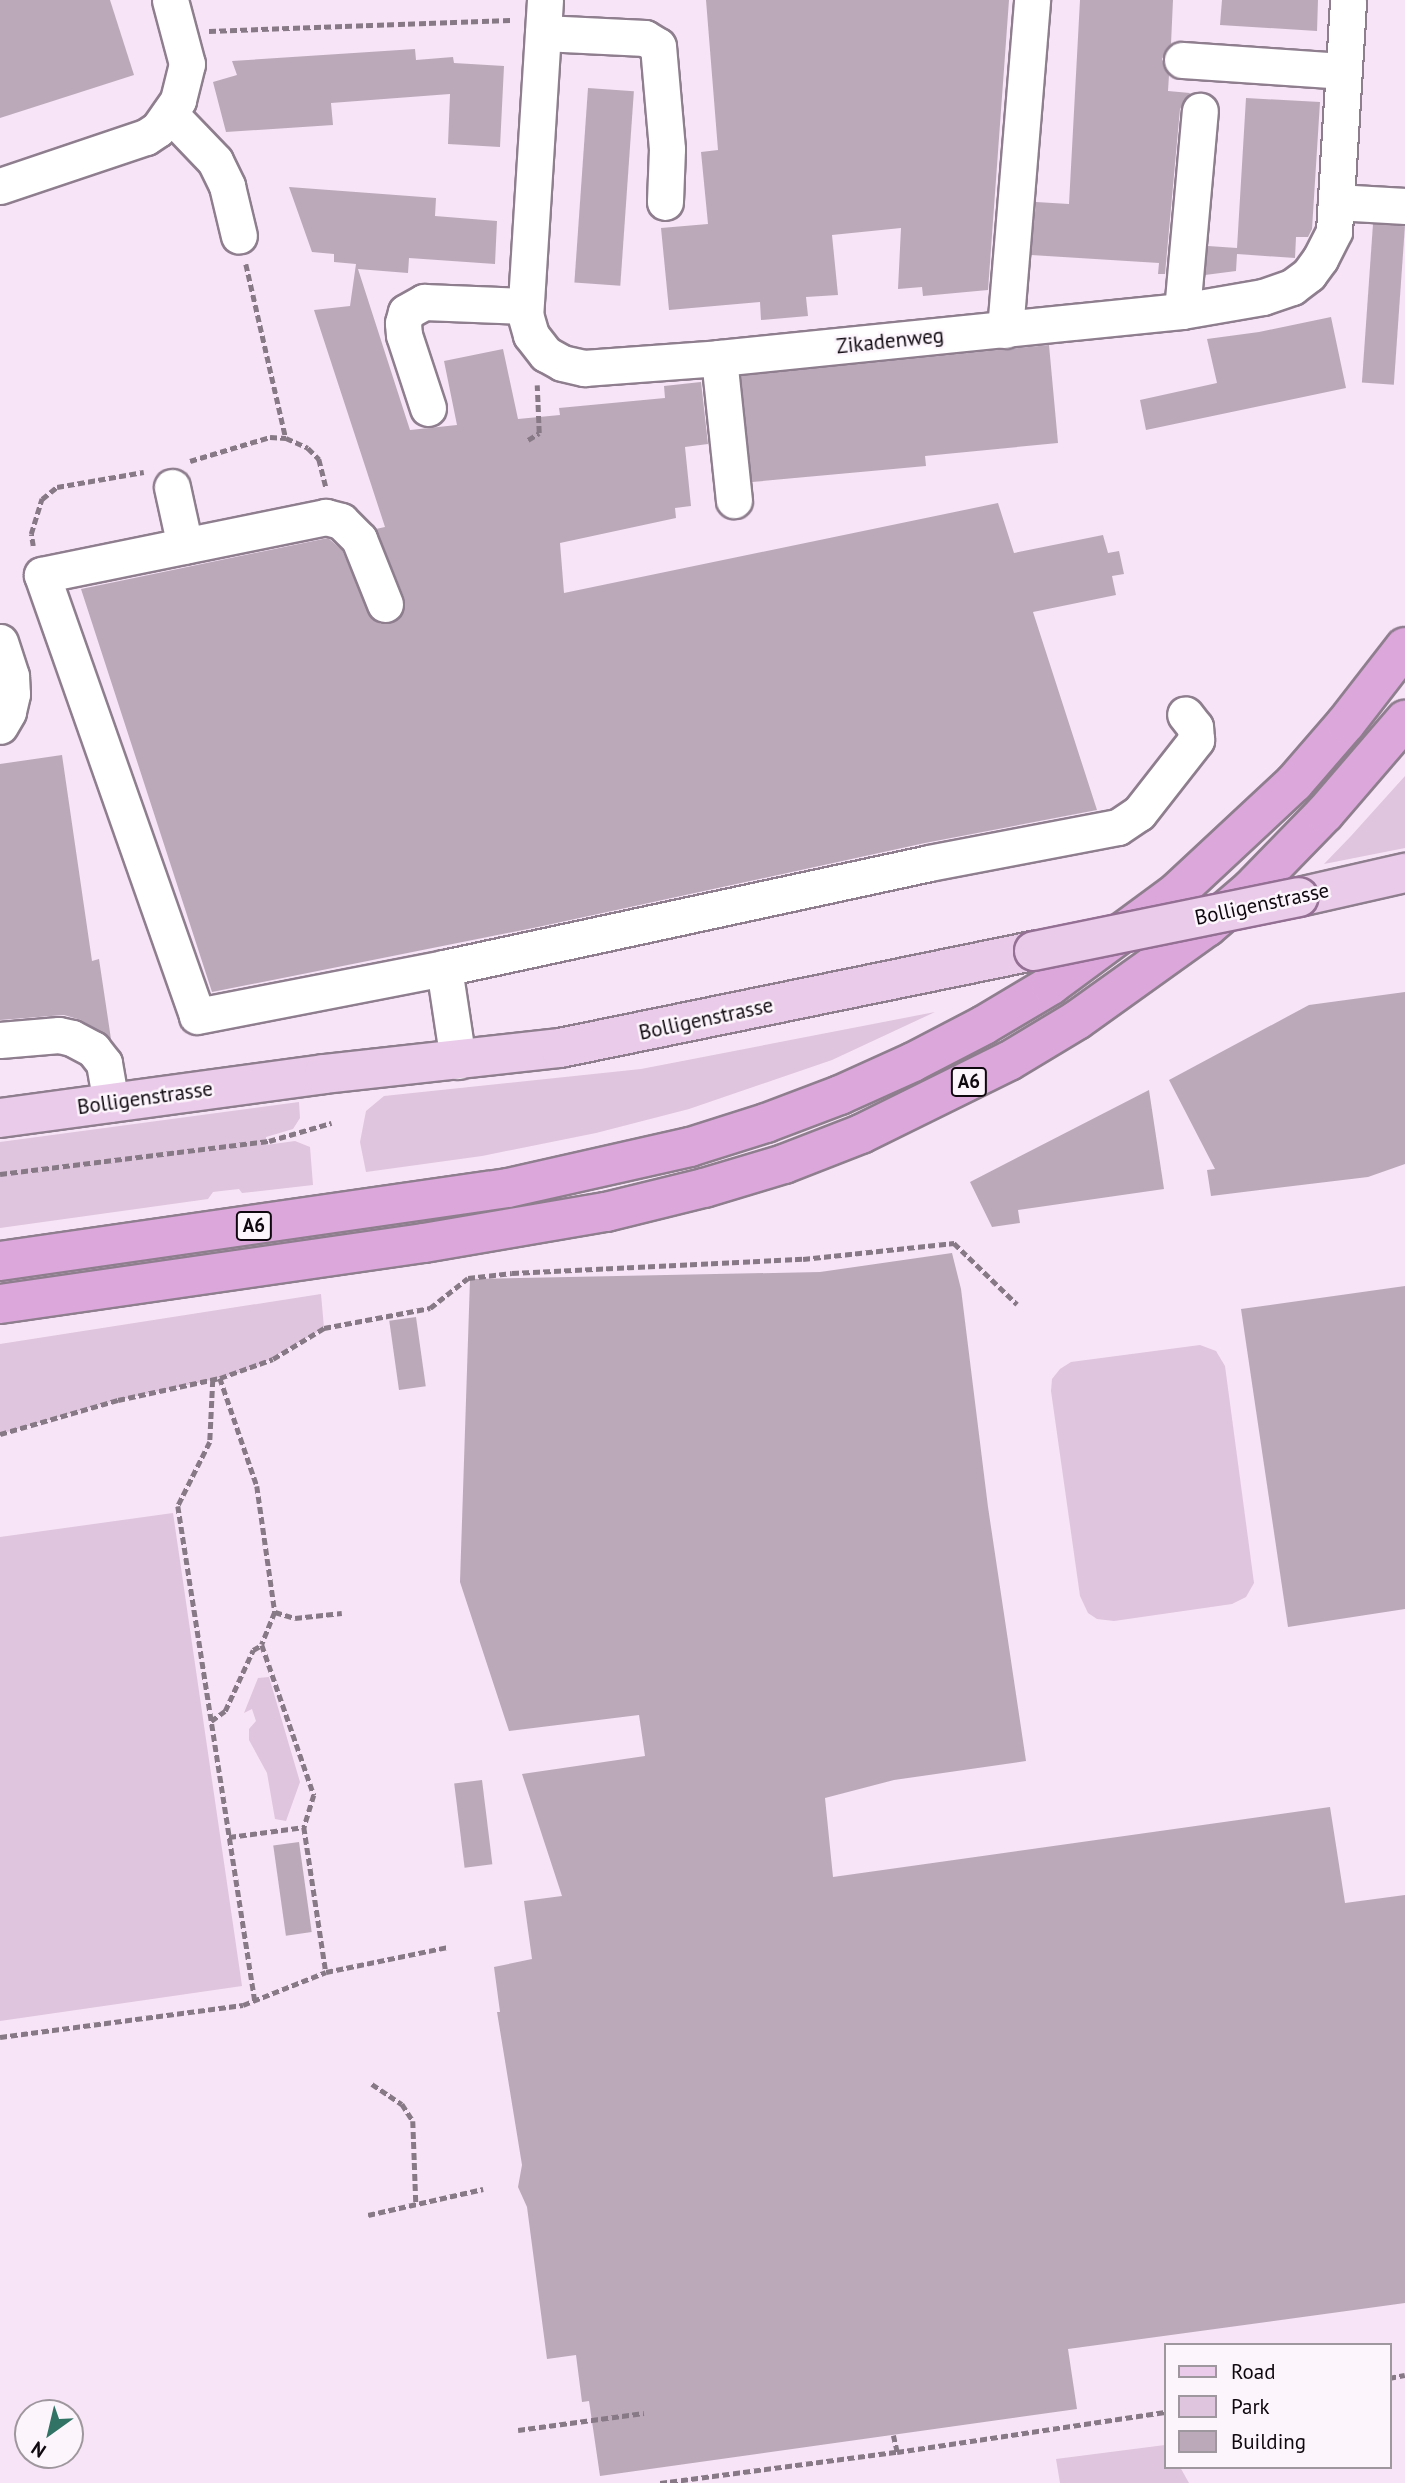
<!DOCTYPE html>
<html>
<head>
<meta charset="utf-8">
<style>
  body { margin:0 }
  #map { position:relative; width:1405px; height:2483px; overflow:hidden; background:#f7e4f6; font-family:"PT Sans",sans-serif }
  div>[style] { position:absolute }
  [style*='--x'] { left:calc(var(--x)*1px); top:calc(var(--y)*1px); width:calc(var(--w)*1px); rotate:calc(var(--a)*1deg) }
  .green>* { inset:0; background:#dfc5de }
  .building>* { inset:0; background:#bba9ba; transform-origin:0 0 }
  .path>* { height:4.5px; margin-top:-2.25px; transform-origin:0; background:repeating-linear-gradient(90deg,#877a86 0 7px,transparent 0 10.5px) }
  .roads { filter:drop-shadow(2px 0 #8e7e8e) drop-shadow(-2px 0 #8e7e8e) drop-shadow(0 2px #8e7e8e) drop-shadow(0 -2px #8e7e8e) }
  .minor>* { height:35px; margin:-17.5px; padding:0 17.5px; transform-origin:17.5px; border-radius:17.5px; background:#fff }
  .major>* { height:38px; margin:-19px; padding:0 19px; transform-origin:19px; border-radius:19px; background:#eacbe9 }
  .highway>* { height:38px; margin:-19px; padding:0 19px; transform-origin:19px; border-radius:19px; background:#dca8db }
  .bridges { filter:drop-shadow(2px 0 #947094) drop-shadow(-2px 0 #947094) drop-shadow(0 2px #947094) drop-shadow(0 -2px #947094) }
  .major-bridge>* { height:38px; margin:-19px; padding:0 19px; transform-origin:19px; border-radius:19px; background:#eacbe9 }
  span { translate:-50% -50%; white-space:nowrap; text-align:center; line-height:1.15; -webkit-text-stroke:5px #fdf5fc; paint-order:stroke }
  .shield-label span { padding:2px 5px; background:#fdf5fc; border:2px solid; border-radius:5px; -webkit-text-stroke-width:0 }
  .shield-label { font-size:19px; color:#0f090f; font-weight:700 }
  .street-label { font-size:21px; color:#0f090f }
  .legend { position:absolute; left:1164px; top:2343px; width:228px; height:126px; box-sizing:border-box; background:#fdf5fc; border:2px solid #9e979d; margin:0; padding:9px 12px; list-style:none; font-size:21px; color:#0f090f }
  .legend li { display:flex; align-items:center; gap:14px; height:35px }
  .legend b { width:35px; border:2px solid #9e979d }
  .north { position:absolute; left:14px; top:2399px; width:70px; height:70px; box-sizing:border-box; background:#fdf5fc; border:2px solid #9e979d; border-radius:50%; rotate:214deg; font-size:19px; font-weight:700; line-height:28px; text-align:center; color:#0f090f }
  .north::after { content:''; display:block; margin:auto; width:24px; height:32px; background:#317466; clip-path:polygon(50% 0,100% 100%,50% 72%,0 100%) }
</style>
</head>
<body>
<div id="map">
  <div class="green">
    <div style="clip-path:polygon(1405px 776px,1405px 848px,1324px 864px,1351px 836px)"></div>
    <div style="clip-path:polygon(935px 1012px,832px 1060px,689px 1109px,596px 1133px,482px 1156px,366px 1172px,360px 1142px,366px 1111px,384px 1096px,641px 1069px)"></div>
    <div style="clip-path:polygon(299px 1102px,300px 1118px,293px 1129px,266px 1137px,266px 1145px,295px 1141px,310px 1147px,313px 1185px,242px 1193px,239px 1189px,221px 1191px,213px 1192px,208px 1199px,0 1228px,0 1142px)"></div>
    <div style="clip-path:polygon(321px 1294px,324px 1328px,254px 1368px,220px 1378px,118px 1400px,0 1434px,0 1344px)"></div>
    <div style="clip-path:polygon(1200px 1345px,1216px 1351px,1225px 1366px,1254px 1583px,1246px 1597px,1232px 1604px,1114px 1621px,1097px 1619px,1088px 1613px,1080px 1596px,1051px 1391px,1052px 1379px,1060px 1369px,1071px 1362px)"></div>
    <div style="clip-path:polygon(173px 1513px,242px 1986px,0 2021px,0 1537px)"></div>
    <div style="clip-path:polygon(269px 1677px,300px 1782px,286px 1821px,275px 1819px,267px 1773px,249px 1740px,249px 1729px,256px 1721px,252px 1709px,244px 1713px,258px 1678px)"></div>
    <div style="clip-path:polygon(1165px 2445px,1165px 2467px,1180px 2467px,1189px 2483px,1060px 2483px,1056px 2459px)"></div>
  </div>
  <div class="building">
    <div style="clip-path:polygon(0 0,110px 0,134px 75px,0 118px)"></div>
    <div style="clip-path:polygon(706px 0,1009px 0,988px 290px,923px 296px,922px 287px,898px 289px,901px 228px,832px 235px,838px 295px,806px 297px,808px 316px,761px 320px,760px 302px,669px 310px,661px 228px,708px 224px,701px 152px,718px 150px)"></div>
    <div style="clip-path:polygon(1080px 0,1173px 0,1171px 44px,1162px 59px,1169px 75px,1168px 91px,1190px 93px,1180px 109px,1165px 274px,1158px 274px,1159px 263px,1031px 255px,1036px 202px,1069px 204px)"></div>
    <div style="clip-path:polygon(1222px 0,1318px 0,1317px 31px,1220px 25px)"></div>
    <div style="clip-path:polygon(415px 49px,416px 60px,453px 57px,454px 63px,504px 66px,500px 147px,448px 144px,450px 94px,331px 103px,333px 125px,226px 132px,213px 82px,237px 75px,232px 61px)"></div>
    <div style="left:588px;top:88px;width:46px;height:195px;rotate:4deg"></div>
    <div style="clip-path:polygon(1246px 98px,1320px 102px,1312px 229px,1308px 237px,1296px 237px,1295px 258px,1237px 254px,1236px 271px,1205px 275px,1208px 246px,1237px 248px)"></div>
    <div style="clip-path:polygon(289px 187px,436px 198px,435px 216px,497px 221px,495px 264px,409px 258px,408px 273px,358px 269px,410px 430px,457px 425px,444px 361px,503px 349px,518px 419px,560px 415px,559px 408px,665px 398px,664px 386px,701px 382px,708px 444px,685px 447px,691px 506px,675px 508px,676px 518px,560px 543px,564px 593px,998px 503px,1014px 553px,1103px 535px,1108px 553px,1119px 551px,1124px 574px,1112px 576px,1116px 595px,1033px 612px,1097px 810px,925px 843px,538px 927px,212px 992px,81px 589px,328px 538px,342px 550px,372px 619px,381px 624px,392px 623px,401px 616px,405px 606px,404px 597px,376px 529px,385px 527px,314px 310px,350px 306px,356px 264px,334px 262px,334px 254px,312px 252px)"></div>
    <div style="left:1373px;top:224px;width:32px;height:159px;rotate:4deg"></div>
    <div style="clip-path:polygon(1331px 317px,1346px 388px,1146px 430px,1140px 400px,1217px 383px,1207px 339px,1259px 332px)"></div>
    <div style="clip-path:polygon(1049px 345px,1058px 443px,925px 456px,926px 466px,752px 482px,741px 376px)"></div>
    <div style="clip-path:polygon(62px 755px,92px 961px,99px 959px,111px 1039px,81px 1020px,64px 1015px,0 1020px,0 764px)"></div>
    <div style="clip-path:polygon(1405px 992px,1405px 1164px,1368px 1177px,1211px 1196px,1207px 1170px,1215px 1169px,1169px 1080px,1309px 1005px)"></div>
    <div style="clip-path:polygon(1149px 1090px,1164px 1189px,1018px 1210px,1020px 1223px,992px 1227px,970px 1182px)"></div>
    <div style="clip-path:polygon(952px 1253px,961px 1289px,988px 1507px,1026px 1761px,894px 1780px,825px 1798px,833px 1877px,1330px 1807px,1345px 1903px,1405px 1895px,1405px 2303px,1068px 2349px,1077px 2409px,600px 2476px,589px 2401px,582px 2402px,576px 2355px,547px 2359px,527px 2207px,518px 2187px,522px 2165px,497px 2012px,500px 2012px,494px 1967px,532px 1959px,524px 1901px,562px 1896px,522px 1774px,645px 1756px,639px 1715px,509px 1731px,460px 1582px,470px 1279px,820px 1272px)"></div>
    <div style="clip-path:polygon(1405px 1286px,1405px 1609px,1288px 1627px,1241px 1309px)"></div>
    <div style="left:416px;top:1317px;width:70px;height:27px;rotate:82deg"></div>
    <div style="left:482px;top:1780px;width:85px;height:28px;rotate:83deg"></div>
    <div style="left:299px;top:1842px;width:91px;height:26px;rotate:82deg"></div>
  </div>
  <div class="path">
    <div style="--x:209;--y:31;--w:302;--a:-2.1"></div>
    <div style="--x:246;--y:264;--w:179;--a:77.1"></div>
    <div style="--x:528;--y:440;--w:13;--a:-32"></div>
    <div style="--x:539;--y:433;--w:48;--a:-92.4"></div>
    <div style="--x:190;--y:461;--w:84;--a:-16.7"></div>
    <div style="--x:270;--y:437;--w:16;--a:4"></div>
    <div style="--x:286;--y:438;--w:24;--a:24"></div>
    <div style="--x:308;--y:448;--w:16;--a:45"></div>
    <div style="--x:319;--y:459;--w:30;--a:76"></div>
    <div style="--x:33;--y:546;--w:12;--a:-99"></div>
    <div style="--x:31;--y:534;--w:37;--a:-73"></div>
    <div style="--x:42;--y:499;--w:19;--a:-39"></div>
    <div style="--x:57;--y:487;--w:88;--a:-9.8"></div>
    <div style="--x:0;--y:1174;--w:271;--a:-7"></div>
    <div style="--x:269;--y:1141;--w:65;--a:-16.2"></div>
    <div style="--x:220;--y:1378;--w:114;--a:71.1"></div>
    <div style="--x:257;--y:1486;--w:127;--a:81.9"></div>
    <div style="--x:275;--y:1612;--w:35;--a:112"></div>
    <div style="--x:262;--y:1645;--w:159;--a:70.9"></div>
    <div style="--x:314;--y:1795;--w:34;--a:107"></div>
    <div style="--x:304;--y:1827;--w:147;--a:81.4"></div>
    <div style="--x:213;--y:1380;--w:62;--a:92.8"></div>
    <div style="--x:210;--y:1442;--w:72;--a:116.6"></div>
    <div style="--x:178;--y:1506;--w:501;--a:81.16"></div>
    <div style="--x:0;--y:1434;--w:123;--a:-16.1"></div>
    <div style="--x:118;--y:1400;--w:104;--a:-12.2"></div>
    <div style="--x:220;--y:1378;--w:56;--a:-19.7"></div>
    <div style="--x:273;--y:1359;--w:60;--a:-31.3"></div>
    <div style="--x:324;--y:1328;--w:108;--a:-10.7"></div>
    <div style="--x:430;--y:1308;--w:48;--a:-38.3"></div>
    <div style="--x:468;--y:1278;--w:44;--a:-6.5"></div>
    <div style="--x:512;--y:1273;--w:291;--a:-2.8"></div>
    <div style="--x:803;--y:1259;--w:152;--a:-6"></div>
    <div style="--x:954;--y:1243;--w:88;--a:44.1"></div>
    <div style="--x:275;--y:1612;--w:21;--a:17"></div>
    <div style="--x:295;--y:1618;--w:47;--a:-6.1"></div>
    <div style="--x:211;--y:1721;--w:17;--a:-36"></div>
    <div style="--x:225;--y:1711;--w:67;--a:-65.3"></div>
    <div style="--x:253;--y:1650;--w:10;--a:-29"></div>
    <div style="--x:229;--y:1837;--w:76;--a:-7.6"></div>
    <div style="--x:0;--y:2037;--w:245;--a:-7.5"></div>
    <div style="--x:243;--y:2005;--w:89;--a:-21.7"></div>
    <div style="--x:326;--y:1972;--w:125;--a:-11.6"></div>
    <div style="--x:372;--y:2084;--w:36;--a:34"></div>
    <div style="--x:402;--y:2104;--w:20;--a:57"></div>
    <div style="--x:413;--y:2121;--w:82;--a:87.9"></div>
    <div style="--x:368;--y:2215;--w:118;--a:-12.7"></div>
    <div style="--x:1389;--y:2378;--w:16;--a:-11"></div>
    <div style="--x:518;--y:2430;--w:127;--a:-7.7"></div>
    <div style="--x:897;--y:2452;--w:271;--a:-8.5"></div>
    <div style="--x:660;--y:2483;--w:239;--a:-7.5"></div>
    <div style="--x:897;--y:2452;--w:17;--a:-103"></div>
  </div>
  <div class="roads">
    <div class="minor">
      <div style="--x:545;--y:0;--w:315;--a:93.6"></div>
      <div style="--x:525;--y:314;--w:22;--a:74"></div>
      <div style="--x:531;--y:335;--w:24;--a:52"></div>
      <div style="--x:546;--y:354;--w:18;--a:29"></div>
      <div style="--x:562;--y:363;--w:23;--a:13"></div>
      <div style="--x:584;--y:368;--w:135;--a:-4.2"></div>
      <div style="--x:719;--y:358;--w:465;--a:-5.8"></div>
      <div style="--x:1182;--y:311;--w:82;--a:-9.8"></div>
      <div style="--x:1263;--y:297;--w:31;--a:-19"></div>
      <div style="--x:1292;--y:287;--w:21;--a:-37"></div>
      <div style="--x:1309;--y:274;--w:19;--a:-54"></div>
      <div style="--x:1320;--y:259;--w:31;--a:-63"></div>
      <div style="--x:1334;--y:231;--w:231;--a:-86.5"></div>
      <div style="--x:543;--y:33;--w:102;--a:2.8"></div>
      <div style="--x:645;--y:38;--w:15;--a:32"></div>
      <div style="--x:658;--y:46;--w:103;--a:85"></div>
      <div style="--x:667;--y:149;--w:53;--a:92.2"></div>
      <div style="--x:1182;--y:60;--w:161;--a:3.9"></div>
      <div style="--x:170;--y:114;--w:65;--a:46.2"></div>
      <div style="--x:215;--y:161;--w:28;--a:64"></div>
      <div style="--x:227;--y:186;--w:51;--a:76.5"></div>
      <div style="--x:0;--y:186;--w:154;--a:-18.6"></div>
      <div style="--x:146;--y:137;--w:14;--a:-34"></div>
      <div style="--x:158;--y:129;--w:35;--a:-55"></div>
      <div style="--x:178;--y:100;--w:37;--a:-76"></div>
      <div style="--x:187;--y:64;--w:66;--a:-104.9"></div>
      <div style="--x:1336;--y:202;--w:69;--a:3.3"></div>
      <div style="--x:1182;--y:311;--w:201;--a:-84.9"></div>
      <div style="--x:1005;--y:330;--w:331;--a:-85.3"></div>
      <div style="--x:719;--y:358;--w:143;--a:84"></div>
      <div style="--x:428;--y:408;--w:77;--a:-108.2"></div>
      <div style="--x:404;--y:335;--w:12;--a:-95"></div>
      <div style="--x:403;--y:323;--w:11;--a:-75"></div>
      <div style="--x:406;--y:312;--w:21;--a:-29"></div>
      <div style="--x:424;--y:302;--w:101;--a:2.3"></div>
      <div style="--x:172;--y:487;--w:60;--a:77.6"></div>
      <div style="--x:385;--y:604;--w:70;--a:-111.8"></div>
      <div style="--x:359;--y:539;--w:25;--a:-135"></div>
      <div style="--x:341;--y:521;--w:16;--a:-165"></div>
      <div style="--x:326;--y:517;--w:290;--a:168.5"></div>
      <div style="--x:42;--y:575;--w:467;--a:70.6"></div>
      <div style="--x:197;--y:1016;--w:252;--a:-11"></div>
      <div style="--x:444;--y:968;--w:496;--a:-12.2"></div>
      <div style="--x:929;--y:863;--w:192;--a:-10.8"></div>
      <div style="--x:1118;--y:827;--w:25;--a:-34"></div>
      <div style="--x:1139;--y:813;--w:93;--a:-52"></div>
      <div style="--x:1196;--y:740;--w:13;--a:-94"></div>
      <div style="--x:1195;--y:727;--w:16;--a:-128"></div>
      <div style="--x:0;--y:642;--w:36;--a:72"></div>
      <div style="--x:11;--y:676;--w:18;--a:87"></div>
      <div style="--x:12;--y:694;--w:18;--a:103"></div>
      <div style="--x:8;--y:712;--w:16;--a:120"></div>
      <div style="--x:444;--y:968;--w:94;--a:81.4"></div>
      <div style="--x:0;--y:1040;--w:59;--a:-4.8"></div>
      <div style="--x:59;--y:1035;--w:13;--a:13"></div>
      <div style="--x:72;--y:1038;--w:24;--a:28"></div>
      <div style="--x:93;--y:1049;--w:18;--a:52"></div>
      <div style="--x:104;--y:1063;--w:41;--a:80.1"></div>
    </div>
    <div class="major">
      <div style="--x:1299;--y:897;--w:109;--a:-12.8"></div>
      <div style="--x:0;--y:1118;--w:327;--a:-7.7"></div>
      <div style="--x:324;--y:1074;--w:237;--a:-6.3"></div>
      <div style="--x:560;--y:1048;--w:484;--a:-11.6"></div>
    </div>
    <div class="highway">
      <div style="--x:0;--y:1261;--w:513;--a:-8.18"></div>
      <div style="--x:508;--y:1188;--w:187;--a:-12.7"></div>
      <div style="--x:690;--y:1147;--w:80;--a:-17.5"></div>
      <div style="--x:766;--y:1123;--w:79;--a:-20.7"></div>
      <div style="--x:840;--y:1095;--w:80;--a:-24.3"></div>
      <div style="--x:913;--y:1062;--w:80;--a:-27.5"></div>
      <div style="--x:984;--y:1025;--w:78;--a:-30.8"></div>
      <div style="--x:1051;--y:985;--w:157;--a:-36.4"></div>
      <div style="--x:1177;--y:892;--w:160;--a:-43"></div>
      <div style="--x:1294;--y:783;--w:79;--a:-49.1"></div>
      <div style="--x:1346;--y:723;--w:96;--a:-52.2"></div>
      <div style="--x:0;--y:1304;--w:428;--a:-8.2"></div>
      <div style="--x:424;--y:1243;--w:185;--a:-9.7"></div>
      <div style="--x:606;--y:1212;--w:101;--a:-13.8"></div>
      <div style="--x:704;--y:1188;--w:84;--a:-16.7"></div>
      <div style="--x:784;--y:1164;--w:83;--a:-21.3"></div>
      <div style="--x:861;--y:1134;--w:165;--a:-26.3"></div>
      <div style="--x:1009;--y:1061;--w:79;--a:-31.1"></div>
      <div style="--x:1077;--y:1020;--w:160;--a:-35.6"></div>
      <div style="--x:1207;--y:927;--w:58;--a:-40.8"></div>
      <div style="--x:1251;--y:889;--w:106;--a:-45.8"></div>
      <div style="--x:1325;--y:813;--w:123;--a:-49.3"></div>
    </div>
  </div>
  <div class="bridges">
    <div class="major-bridge">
      <div style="--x:1034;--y:951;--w:270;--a:-11.5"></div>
    </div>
  </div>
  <div class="shield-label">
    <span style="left:969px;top:1082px">A6</span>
    <span style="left:254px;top:1226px">A6</span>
  </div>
  <div class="street-label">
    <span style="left:890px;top:341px;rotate:-6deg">Zikadenweg</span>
    <span style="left:1262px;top:904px;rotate:-12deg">Bolligenstrasse</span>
    <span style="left:706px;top:1019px;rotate:-12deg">Bolligenstrasse</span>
    <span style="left:145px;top:1098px;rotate:-8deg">Bolligenstrasse</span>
  </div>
  <ul class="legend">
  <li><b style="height:9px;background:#eacbe9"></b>Road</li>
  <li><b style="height:19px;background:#dfc5de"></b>Park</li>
  <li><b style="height:19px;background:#bba9ba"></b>Building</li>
  </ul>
  <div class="north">N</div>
</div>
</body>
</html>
